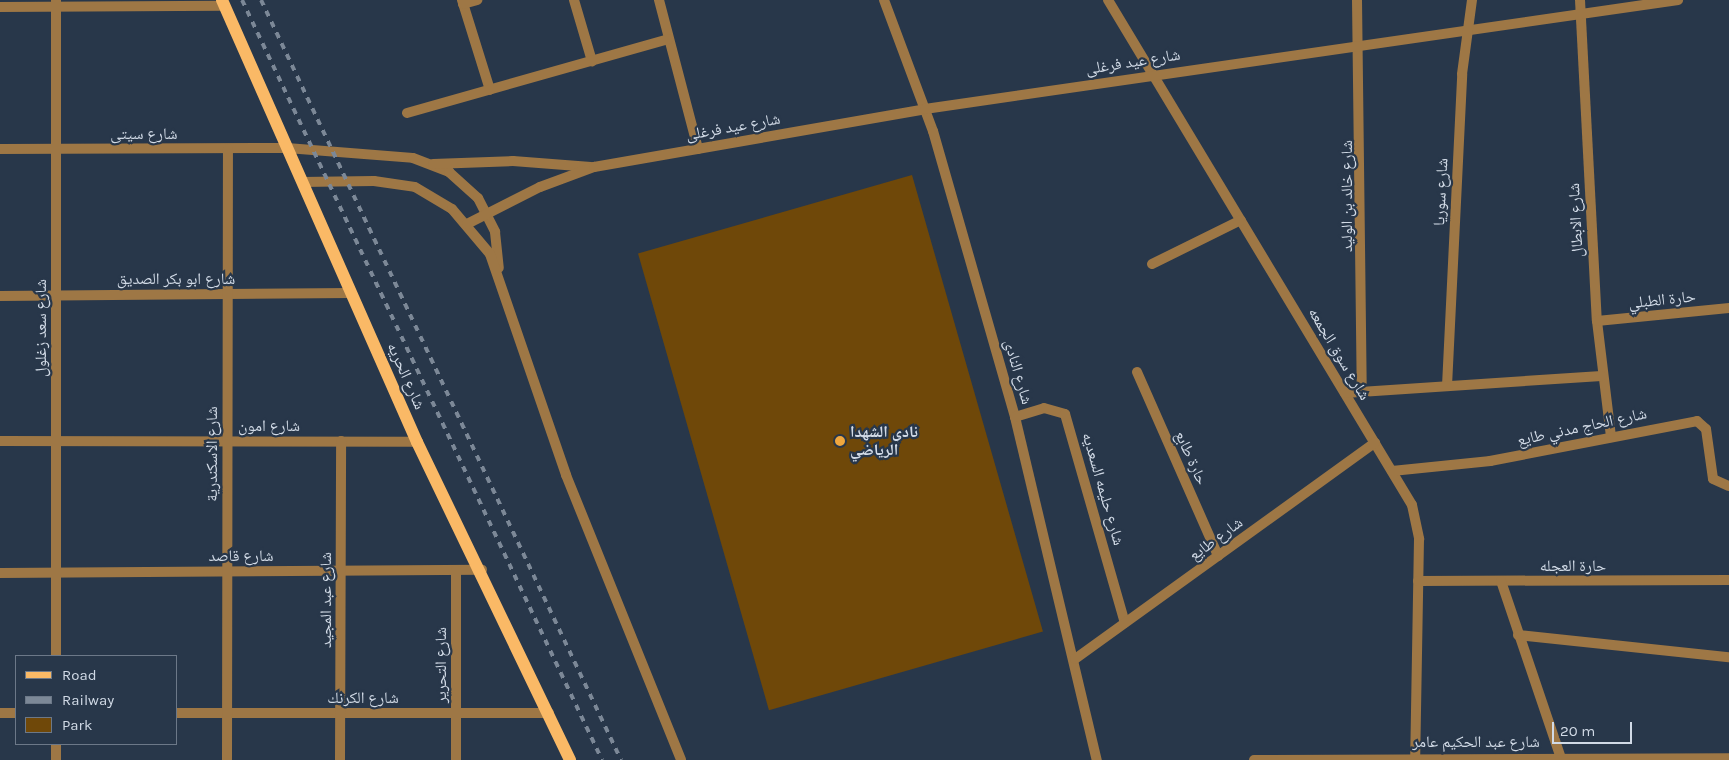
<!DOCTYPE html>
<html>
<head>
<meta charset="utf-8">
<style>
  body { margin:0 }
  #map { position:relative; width:1729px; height:760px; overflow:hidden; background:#28374a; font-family:Karla,"Noto Naskh Arabic",sans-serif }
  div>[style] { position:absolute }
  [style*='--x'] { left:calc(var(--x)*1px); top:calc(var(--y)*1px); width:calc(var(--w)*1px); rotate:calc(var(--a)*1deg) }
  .green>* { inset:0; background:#6f4809; transform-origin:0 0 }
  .minor>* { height:10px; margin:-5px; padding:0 5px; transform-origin:5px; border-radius:5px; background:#9e7745 }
  .tertiary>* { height:10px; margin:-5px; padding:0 5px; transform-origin:5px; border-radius:5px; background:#9e7745 }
  .primary>* { height:12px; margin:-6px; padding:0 6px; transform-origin:6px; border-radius:6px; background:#fab966 }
  .rail>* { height:4px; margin-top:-2px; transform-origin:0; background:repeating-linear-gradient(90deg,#7c8897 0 6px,transparent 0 12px) }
  .dots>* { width:14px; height:14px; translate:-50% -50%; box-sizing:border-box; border:2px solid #28374a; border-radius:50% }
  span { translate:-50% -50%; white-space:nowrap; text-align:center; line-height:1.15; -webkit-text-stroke:4.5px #28374a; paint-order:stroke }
  .street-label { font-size:16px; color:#d1dae6 }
  .poi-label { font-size:16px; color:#d1dae6; font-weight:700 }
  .left { translate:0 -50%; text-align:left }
  .legend { position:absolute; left:15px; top:655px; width:162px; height:90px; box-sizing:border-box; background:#28374a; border:1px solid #6c7888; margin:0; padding:6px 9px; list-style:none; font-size:15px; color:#d1dae6 }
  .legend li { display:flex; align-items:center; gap:10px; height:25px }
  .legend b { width:25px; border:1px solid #6c7888 }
  .scale { position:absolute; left:1552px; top:722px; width:80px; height:22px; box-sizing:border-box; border:2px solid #d1dae6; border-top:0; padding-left:6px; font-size:15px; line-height:18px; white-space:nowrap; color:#d1dae6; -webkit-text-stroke:4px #28374a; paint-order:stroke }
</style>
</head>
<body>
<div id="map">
  <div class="green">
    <div style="left:912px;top:175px;width:475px;height:285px;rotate:74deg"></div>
  </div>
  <div class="minor">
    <div style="--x:462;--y:0;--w:94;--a:72.7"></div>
    <div style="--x:574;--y:0;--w:64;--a:73.6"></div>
    <div style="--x:659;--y:0;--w:154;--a:75.3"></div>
    <div style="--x:884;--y:0;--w:140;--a:69.5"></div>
    <div style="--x:933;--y:131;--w:298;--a:74"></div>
    <div style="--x:1015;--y:417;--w:353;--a:76.6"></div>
    <div style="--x:1108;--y:0;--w:589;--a:58.95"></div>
    <div style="--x:1412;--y:505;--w:35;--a:78"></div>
    <div style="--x:1419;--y:539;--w:221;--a:91"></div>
    <div style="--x:1357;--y:0;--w:392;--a:89.3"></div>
    <div style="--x:1580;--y:0;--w:321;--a:87"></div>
    <div style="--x:1597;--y:321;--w:117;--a:83.1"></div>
    <div style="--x:463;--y:4;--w:15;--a:-16"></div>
    <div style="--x:0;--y:7;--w:224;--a:-0.3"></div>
    <div style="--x:407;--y:113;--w:272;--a:-15.8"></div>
    <div style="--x:0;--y:149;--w:287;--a:-0.2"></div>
    <div style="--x:287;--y:148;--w:126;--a:4.5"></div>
    <div style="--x:413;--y:158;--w:39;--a:21"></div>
    <div style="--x:449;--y:172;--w:39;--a:42"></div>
    <div style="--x:478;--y:198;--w:38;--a:63"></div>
    <div style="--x:495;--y:232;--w:36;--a:84"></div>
    <div style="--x:433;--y:164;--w:80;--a:-2.1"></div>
    <div style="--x:513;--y:161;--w:78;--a:4.4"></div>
    <div style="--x:302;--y:182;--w:72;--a:-0.8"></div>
    <div style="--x:374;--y:181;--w:41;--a:8.3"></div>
    <div style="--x:415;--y:187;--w:43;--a:30.7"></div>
    <div style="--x:452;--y:209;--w:59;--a:49.8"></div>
    <div style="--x:490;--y:254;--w:234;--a:71"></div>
    <div style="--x:566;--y:475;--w:307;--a:68"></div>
    <div style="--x:467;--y:224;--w:82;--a:-26.9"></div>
    <div style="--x:540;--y:187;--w:58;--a:-20.3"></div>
    <div style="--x:594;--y:167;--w:336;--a:-9.9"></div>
    <div style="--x:925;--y:109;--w:761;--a:-8.24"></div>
    <div style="--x:1152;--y:264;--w:99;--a:-26.3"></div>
    <div style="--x:0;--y:296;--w:351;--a:-0.5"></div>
    <div style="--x:1597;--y:321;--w:133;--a:-5.6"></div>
    <div style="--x:1137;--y:372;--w:201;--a:66.2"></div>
    <div style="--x:1447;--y:386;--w:312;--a:-87.2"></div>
    <div style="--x:1462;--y:74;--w:75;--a:-82.3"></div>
    <div style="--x:1345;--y:393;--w:257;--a:-3.8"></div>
    <div style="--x:1015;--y:417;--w:30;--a:-17"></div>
    <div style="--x:1044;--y:408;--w:22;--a:16"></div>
    <div style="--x:1065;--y:414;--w:217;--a:74"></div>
    <div style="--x:0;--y:441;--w:417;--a:0.1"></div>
    <div style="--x:1392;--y:471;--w:99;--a:-5.8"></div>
    <div style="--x:1490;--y:461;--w:211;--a:-10.9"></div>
    <div style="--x:1697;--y:421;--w:12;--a:42"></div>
    <div style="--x:1706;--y:429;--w:50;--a:82"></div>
    <div style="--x:1713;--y:479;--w:17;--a:24"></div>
    <div style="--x:0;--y:573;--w:482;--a:-0.4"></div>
    <div style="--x:1418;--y:581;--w:311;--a:-0.2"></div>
    <div style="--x:1501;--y:581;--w:187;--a:71.3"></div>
    <div style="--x:1518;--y:635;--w:212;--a:6"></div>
    <div style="--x:56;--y:656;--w:656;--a:-90"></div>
    <div style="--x:1075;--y:659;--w:370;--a:-35.8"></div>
    <div style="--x:0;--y:713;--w:16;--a:0"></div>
    <div style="--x:176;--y:713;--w:373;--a:0"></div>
    <div style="--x:56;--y:760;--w:16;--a:-90"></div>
    <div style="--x:227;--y:760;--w:611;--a:-89.91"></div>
    <div style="--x:340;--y:760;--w:319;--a:-89.8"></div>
    <div style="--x:456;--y:760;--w:190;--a:-90"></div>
  </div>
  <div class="tertiary">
    <div style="--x:1254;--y:760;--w:475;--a:-0.2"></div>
  </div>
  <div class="primary">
    <div style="--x:222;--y:0;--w:483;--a:66.2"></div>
    <div style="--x:417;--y:442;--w:353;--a:64.3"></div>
  </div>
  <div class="rail">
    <div style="--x:242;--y:0;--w:841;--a:64.65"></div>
    <div style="--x:261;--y:0;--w:841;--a:64.65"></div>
  </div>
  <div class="dots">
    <div style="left:840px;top:441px;background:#f0a73e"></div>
  </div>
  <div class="street-label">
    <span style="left:1133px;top:62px;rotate:-9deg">شارع عيد فرغلى</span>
    <span style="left:733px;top:127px;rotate:-10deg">شارع عيد فرغلى</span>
    <span style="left:144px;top:134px">شارع سيتى</span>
    <span style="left:1441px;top:192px;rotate:-87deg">شارع سوريا</span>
    <span style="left:1347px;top:196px;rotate:-90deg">شارع خالد بن الوليد</span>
    <span style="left:1576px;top:220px;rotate:-93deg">شارع الابطال</span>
    <span style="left:176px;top:279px">شارع ابو بكر الصديق</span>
    <span style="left:1662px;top:300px;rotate:-6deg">حارة الطبلي</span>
    <span style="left:41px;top:328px;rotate:-90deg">شارع سعد زغلول</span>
    <span style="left:1339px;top:354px;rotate:59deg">شارع سوق الجمعه</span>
    <span style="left:1018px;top:372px;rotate:74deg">شارع النادى</span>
    <span style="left:406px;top:376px;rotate:66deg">شارع الحريه</span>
    <span style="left:269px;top:426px">شارع امون</span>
    <span style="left:1582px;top:427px;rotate:-12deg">شارع الحاج مدني طايع</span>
    <span style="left:212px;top:454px;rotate:-90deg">شارع الاسكندرية</span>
    <span style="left:1191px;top:458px;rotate:66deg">حارة طابع</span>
    <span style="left:1103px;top:489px;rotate:74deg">شارع حليمه السعديه</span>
    <span style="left:1216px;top:539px;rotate:-36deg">شارع طايع</span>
    <span style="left:241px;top:556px">شارع قاصد</span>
    <span style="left:1573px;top:566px">حارة العجله</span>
    <span style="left:326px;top:600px;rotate:-90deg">شارع عبد المجيد</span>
    <span style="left:441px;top:665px;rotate:-90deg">شارع التحرير</span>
    <span style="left:363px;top:698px">شارع الكرنك</span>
    <span style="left:1476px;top:742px">شارع عبد الحكيم عامر</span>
  </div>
  <div class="poi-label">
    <span class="left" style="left:850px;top:441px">نادي الشهدا<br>الرياضي</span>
  </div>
  <ul class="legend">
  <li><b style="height:6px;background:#fab966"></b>Road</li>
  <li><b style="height:6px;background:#7c8897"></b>Railway</li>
  <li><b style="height:14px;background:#6f4809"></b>Park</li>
  </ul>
  <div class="scale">20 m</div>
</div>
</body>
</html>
